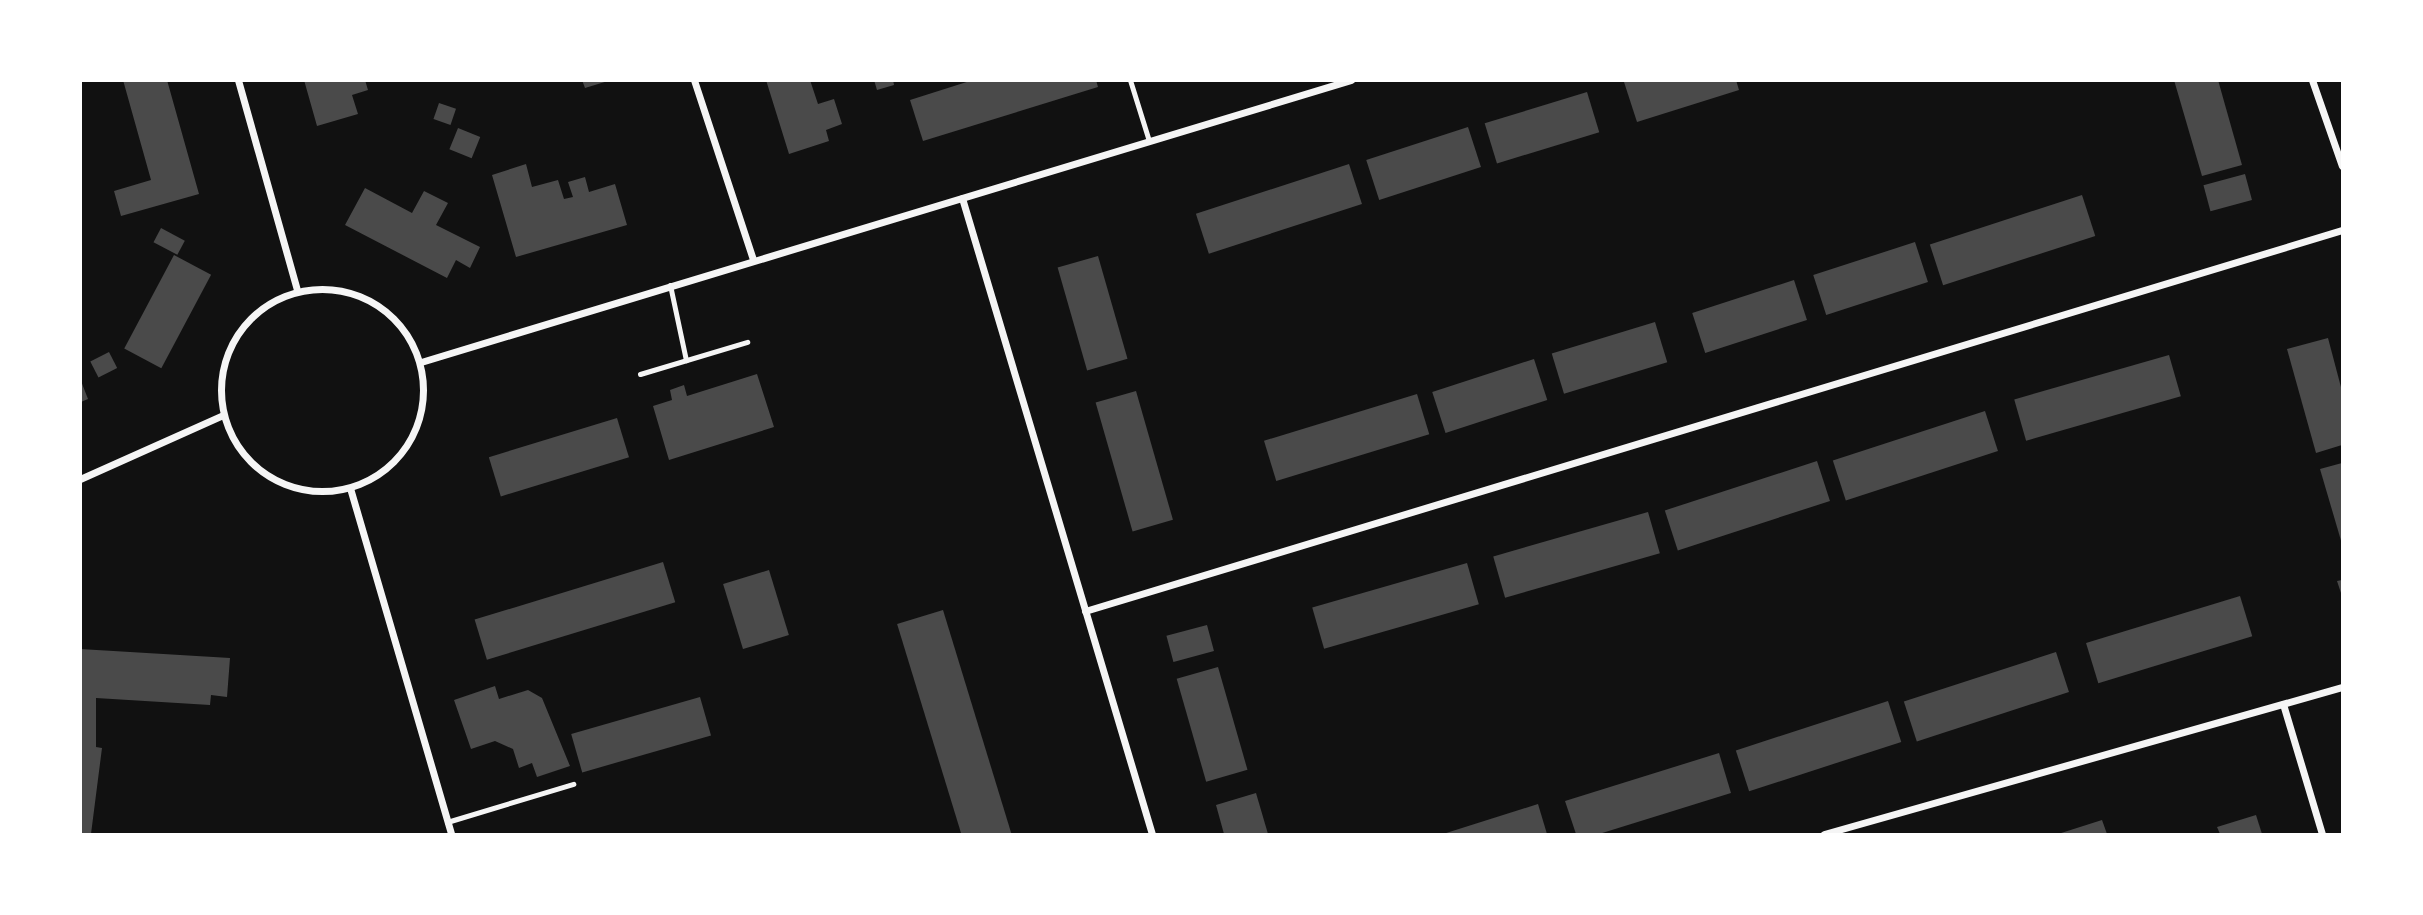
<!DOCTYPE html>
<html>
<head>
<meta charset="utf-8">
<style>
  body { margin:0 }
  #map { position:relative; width:2423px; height:915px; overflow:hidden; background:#111; font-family:"Noto Sans",sans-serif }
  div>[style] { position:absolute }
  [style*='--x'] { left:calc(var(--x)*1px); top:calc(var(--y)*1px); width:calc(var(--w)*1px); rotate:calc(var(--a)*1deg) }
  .building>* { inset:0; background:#4a4a4a; transform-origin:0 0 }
  .service>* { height:5px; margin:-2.5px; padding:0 2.5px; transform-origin:2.5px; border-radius:2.5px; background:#f5f5f5 }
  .minor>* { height:7px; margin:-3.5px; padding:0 3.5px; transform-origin:3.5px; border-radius:3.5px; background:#f5f5f5 }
  .minor>.ring { margin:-3.5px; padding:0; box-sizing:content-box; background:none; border:7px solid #f5f5f5; border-radius:50% }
  span { translate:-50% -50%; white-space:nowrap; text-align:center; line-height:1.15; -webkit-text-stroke:5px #fff; paint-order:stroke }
  .frame { position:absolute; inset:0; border:82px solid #fff; pointer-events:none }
</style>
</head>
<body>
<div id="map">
  <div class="building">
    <div style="clip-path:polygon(123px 80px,167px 80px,199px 194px,121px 216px,114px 191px,151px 180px)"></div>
    <div style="clip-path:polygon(304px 80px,365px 80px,368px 90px,352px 95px,358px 114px,317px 126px)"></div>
    <div style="clip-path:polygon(582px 80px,608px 80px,608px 81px,585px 88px)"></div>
    <div style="clip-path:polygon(766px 80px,810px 80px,818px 104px,834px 99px,842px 124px,826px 130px,829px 141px,789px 154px)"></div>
    <div style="clip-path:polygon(874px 80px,893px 80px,894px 85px,877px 90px)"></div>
    <div style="clip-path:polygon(973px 80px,1096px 80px,1098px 87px,923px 141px,910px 100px)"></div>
    <div style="clip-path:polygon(1630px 80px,1736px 80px,1739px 90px,1637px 122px,1624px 82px)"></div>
    <div style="clip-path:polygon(2174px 80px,2218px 80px,2242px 165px,2202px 176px)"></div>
    <div style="left:1587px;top:92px;width:42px;height:107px;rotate:73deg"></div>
    <div style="left:439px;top:103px;width:18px;height:17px;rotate:19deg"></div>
    <div style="left:1468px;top:127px;width:42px;height:107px;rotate:72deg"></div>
    <div style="left:458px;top:128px;width:24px;height:23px;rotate:22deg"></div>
    <div style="clip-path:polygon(526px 164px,532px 187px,558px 180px,564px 199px,573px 197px,568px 182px,585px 177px,589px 192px,615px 184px,627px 225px,516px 257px,492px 175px)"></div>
    <div style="left:1349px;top:164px;width:42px;height:161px;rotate:72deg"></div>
    <div style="left:2245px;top:174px;width:27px;height:43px;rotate:75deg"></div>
    <div style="clip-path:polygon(365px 188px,412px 213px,424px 191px,448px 203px,436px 225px,480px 247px,470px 268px,456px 260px,447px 278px,345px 225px)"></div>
    <div style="left:2082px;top:195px;width:43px;height:160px;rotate:72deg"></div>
    <div style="left:161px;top:228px;width:27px;height:16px;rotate:28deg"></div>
    <div style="left:1915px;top:242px;width:42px;height:107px;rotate:72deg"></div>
    <div style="left:174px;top:255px;width:42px;height:106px;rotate:28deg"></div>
    <div style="left:1098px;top:256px;width:107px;height:42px;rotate:74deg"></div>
    <div style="left:1794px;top:280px;width:42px;height:107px;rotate:72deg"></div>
    <div style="left:1655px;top:322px;width:42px;height:108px;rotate:73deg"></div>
    <div style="clip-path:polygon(2328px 338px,2342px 391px,2342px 445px,2316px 453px,2287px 349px)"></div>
    <div style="left:109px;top:352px;width:18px;height:21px;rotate:63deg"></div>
    <div style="left:2169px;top:355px;width:43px;height:161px;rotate:74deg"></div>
    <div style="left:1534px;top:359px;width:43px;height:107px;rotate:72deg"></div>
    <div style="clip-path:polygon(757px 374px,774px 427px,669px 460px,653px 406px,672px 400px,670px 390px,684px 385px,687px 396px)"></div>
    <div style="clip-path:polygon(81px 381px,88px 399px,81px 402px)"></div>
    <div style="left:1136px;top:391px;width:134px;height:42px;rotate:74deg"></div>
    <div style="left:1417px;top:394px;width:42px;height:160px;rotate:73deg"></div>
    <div style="left:1985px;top:411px;width:42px;height:160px;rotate:72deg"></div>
    <div style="left:617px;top:418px;width:41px;height:134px;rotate:73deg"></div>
    <div style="left:1817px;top:461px;width:42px;height:160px;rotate:72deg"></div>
    <div style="clip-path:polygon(2342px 463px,2342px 544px,2320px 469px)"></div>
    <div style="left:1648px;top:512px;width:43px;height:161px;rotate:74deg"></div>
    <div style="left:663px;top:562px;width:42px;height:197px;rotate:73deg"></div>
    <div style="left:1467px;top:563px;width:43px;height:161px;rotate:74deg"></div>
    <div style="left:769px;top:570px;width:68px;height:48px;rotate:73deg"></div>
    <div style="clip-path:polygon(2342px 580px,2342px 596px,2337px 581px)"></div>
    <div style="left:2240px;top:596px;width:42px;height:161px;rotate:73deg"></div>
    <div style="left:943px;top:610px;width:234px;height:48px;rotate:73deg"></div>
    <div style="left:1207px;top:625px;width:27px;height:42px;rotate:75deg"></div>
    <div style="clip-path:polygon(80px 649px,230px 658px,227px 697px,211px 695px,210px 705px,96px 698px,96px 747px,102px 748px,91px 834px,80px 834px)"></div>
    <div style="left:2056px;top:652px;width:42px;height:160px;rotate:72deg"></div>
    <div style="left:1218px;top:667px;width:107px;height:43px;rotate:74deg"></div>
    <div style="clip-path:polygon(495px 686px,499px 699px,528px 690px,542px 698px,570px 766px,537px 777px,532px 763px,519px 768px,513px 749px,495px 741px,471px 749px,454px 700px)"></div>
    <div style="left:700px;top:697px;width:40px;height:134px;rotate:74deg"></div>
    <div style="left:1888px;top:701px;width:43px;height:160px;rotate:72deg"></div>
    <div style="clip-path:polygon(1719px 753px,1731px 793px,1599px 834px,1576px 834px,1565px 801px)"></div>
    <div style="clip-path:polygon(1256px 793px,1268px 834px,1224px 834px,1216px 805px)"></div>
    <div style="clip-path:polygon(1538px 804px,1547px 834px,1443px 834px)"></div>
    <div style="clip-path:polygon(2256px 815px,2262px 834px,2220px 834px,2217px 827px)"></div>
    <div style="clip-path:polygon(2102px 820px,2107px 834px,2058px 834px)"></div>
  </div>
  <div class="service">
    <div style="--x:1130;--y:80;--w:64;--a:72.7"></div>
    <div style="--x:670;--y:285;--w:77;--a:78"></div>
    <div style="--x:640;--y:374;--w:112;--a:-16.7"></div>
    <div style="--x:447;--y:822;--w:132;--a:-16.8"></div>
  </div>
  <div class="minor">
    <div style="--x:238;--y:80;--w:218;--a:74.3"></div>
    <div style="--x:694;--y:80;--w:188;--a:71.8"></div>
    <div style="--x:2312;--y:80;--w:91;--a:70.8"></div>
    <div style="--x:962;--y:198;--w:664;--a:73.37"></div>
    <div class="ring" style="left:221px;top:289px;width:195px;height:195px"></div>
    <div style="--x:421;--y:362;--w:972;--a:-16.87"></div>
    <div style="--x:80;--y:479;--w:157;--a:-24.1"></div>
    <div style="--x:350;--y:488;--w:360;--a:73.7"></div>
    <div style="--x:1085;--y:611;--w:1313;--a:-16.86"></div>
    <div style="--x:2283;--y:704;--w:136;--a:73.3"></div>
    <div style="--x:1824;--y:834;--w:538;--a:-15.84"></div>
  </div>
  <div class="frame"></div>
</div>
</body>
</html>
